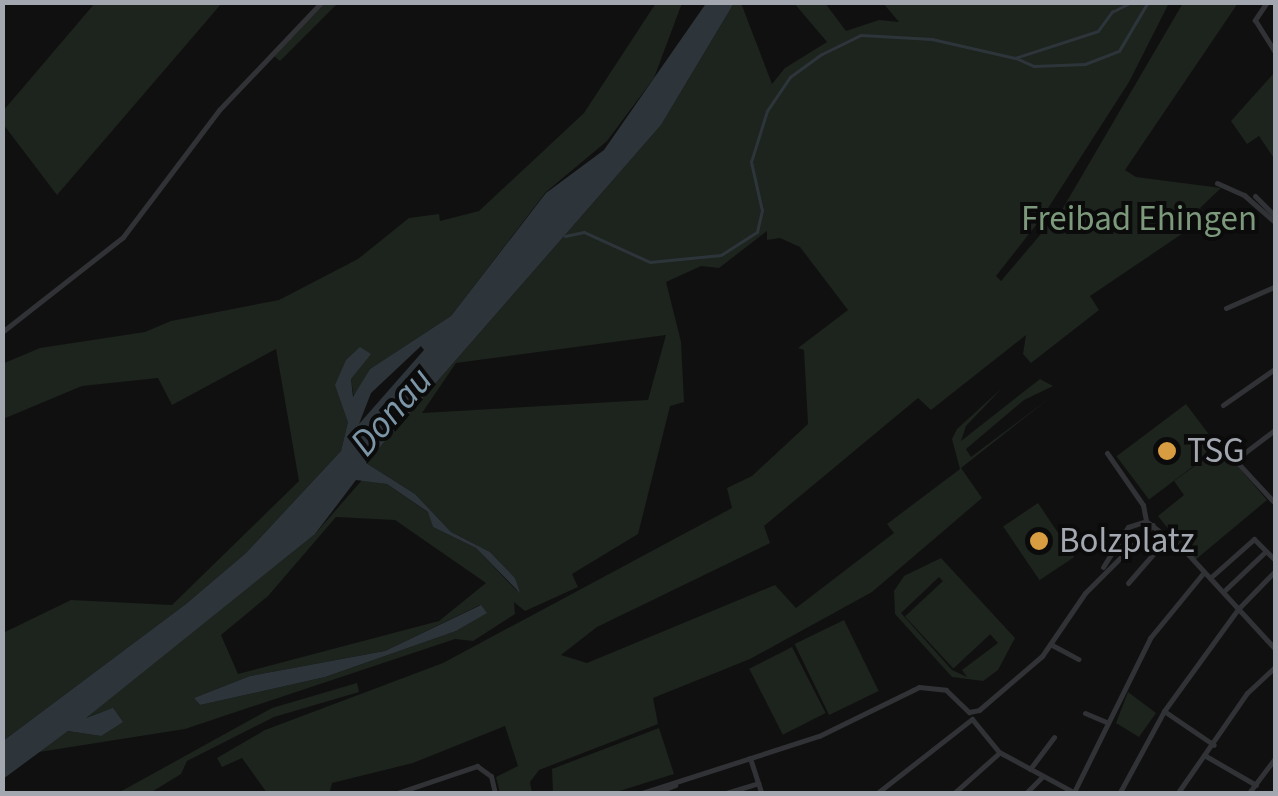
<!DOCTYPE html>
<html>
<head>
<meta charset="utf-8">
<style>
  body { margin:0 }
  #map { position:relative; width:1278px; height:796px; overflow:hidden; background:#101011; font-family:"Source Sans 3",sans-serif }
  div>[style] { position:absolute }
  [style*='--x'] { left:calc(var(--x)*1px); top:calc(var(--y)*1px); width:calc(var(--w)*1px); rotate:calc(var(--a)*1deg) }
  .green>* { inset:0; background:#1d231d; transform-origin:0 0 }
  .water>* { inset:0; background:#2d353a }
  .stream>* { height:2.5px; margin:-1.25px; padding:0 1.25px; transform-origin:1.25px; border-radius:1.25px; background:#2d353a }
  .minor>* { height:5px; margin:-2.5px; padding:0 2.5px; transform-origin:2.5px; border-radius:2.5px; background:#313235 }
  .tertiary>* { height:5px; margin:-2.5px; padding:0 2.5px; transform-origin:2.5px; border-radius:2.5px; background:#313235 }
  .dots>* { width:28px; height:28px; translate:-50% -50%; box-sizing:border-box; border:5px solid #0b0b0c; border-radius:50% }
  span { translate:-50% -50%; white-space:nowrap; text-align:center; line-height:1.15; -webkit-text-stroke:8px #0b0b0c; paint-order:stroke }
  .park-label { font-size:35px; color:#7c997c }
  .poi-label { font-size:35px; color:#a3a8b0 }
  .left { translate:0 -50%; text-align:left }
  .water-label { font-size:38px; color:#7d96a7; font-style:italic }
  .frame { position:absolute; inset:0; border:5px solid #a3a8b0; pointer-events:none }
</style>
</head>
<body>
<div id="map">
  <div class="green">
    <div style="clip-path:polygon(95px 3px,222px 3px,57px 195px,3px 124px,3px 111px)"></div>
    <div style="clip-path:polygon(325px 3px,338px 3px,280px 61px,274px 56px)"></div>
    <div style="clip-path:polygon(656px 3px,682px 3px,654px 78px,607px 141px,546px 192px,451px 316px,370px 369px,354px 398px,351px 379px,370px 354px,346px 360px,348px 422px,341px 451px,246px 553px,186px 604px,3px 741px,3px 633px,71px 600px,172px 605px,299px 481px,276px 349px,172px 405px,158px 378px,82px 386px,3px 419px,2px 364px,40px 348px,145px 332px,171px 321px,279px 300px,358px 259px,409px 218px,439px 214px,440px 221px,479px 211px,584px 113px)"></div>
    <div style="clip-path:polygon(evenodd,734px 3px,741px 3px,772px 84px,785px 68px,827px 42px,794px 3px,825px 3px,846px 31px,879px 20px,899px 22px,883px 3px,1169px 3px,1129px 82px,1043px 216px,996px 276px,1001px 281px,1063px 208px,1183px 3px,1238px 3px,1125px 170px,1136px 177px,1221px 188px,1200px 208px,1207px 217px,1090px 296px,1099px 310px,1031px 363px,1023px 354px,1026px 335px,931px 410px,918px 398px,764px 526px,770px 543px,597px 627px,561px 655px,587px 663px,775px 585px,796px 608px,894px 533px,887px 524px,960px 469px,952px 439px,957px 429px,1002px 388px,966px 426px,961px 441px,1040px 379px,1053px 386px,1024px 400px,966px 449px,971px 457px,1051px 397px,961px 468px,982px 498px,872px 592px,750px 659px,653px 698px,658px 724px,539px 770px,530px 782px,532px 793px,500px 793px,496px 777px,518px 766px,505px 726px,413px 763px,332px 783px,330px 791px,267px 793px,242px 758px,222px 767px,217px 758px,265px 730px,443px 663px,732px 508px,727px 488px,752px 476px,808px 424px,804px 350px,798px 348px,848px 310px,800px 247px,780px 238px,767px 240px,767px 231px,719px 268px,701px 266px,666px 282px,681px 342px,684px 402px,670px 406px,638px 534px,572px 574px,578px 587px,525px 611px,514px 602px,515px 614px,473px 641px,455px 639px,185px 729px,39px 752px,68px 731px,101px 736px,102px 712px,85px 718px,315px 534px,362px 480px,387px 484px,429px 513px,433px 527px,476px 548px,517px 591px,515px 578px,490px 552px,451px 532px,415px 494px,366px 463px,661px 125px,734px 3px,666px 335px,648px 400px,422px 413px,456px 363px,666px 335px,734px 3px,336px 517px,395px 520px,486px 583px,439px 621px,238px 674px,221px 635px,268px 596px,336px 517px,734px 3px,480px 605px,486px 613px,456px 631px,325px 677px,200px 705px,194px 698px,250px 676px,385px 651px,480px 605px)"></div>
    <div style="clip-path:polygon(1275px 72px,1275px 160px,1259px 136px,1247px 144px,1231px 121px)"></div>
    <div style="left:1186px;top:404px;width:54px;height:87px;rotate:53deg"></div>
    <div style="clip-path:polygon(1221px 447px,1267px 500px,1194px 561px,1158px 516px,1184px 495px,1174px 481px)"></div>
    <div style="left:1038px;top:503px;width:65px;height:42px;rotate:56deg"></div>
    <div style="clip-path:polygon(evenodd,941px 558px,1015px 638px,998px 670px,983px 681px,952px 677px,895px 614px,894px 591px,904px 576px,941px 558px,939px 577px,998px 643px,962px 670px,967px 677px,952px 670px,901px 613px,939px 577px)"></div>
    <div style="left:943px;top:581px;width:71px;height:52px;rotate:47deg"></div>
    <div style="left:844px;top:620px;width:79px;height:55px;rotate:64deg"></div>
    <div style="left:792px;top:647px;width:74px;height:48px;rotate:63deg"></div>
    <div style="clip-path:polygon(357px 683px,359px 692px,274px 717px,187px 761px,181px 774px,150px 793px,118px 793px,272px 708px)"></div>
    <div style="clip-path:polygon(1128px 692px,1156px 713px,1139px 737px,1116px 723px)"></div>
    <div style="clip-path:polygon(659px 728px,674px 774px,613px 793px,553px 793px,552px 769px)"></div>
  </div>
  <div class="water">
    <div style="clip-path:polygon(evenodd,707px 2px,734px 3px,661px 125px,366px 463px,415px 494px,451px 532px,490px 552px,515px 578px,520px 593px,476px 548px,433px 527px,428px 512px,387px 484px,356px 480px,315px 534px,86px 718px,113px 708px,123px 722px,101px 736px,68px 731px,3px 779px,3px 741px,186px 604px,246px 553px,341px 451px,348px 422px,335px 385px,346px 360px,360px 347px,371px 354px,351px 379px,353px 397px,370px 369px,451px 316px,546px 193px,604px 150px,707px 2px,421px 346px,424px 350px,359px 424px,371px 393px,421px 346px)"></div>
    <div style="clip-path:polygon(481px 605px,487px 613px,456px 631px,325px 677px,200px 705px,194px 698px,250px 676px,385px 651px)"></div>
  </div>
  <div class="stream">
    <div style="--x:1016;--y:58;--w:20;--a:24"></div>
    <div style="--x:1034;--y:66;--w:51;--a:-2.2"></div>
    <div style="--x:1085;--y:64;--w:36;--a:-21"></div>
    <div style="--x:1119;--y:51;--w:57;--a:-59.4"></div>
    <div style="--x:565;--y:236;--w:19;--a:-12"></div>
    <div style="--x:584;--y:232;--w:72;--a:24.4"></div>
    <div style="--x:650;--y:262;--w:71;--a:-5.6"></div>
    <div style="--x:721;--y:255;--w:43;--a:-32.6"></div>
    <div style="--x:757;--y:232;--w:22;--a:-77"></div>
    <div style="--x:762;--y:211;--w:50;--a:-102.7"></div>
    <div style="--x:751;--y:162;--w:53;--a:-72.6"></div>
    <div style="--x:767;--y:111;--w:41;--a:-55.9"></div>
    <div style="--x:790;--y:77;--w:39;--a:-36"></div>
    <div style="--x:822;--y:54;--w:43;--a:-26"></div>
    <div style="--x:861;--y:35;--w:71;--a:3.2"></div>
    <div style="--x:932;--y:39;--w:85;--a:12.9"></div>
    <div style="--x:1015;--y:58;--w:87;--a:-18"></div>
    <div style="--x:1098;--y:31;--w:24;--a:-54"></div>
    <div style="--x:1112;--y:12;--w:22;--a:-27"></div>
  </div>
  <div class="minor">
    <div style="--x:1267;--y:2;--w:22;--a:124"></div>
    <div style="--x:1255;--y:20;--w:39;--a:58"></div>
    <div style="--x:1217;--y:183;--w:30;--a:24"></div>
    <div style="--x:1244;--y:195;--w:43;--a:41.2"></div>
    <div style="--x:1255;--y:196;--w:30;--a:45"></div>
    <div style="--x:1226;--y:308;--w:55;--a:-23.7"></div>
    <div style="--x:1223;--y:405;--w:65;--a:-34.9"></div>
    <div style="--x:1107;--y:453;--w:63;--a:55.3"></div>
    <div style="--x:1143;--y:505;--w:16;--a:79"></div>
    <div style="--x:1273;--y:501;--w:56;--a:-132.8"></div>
    <div style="--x:1235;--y:460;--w:51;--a:-37.1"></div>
    <div style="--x:1210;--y:578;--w:59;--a:-41.6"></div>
    <div style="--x:1254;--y:539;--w:31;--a:45"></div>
    <div style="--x:1128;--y:583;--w:61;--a:-49"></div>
    <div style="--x:1223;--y:592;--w:59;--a:-43.6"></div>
    <div style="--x:1052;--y:645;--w:30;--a:28"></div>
    <div style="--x:1164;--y:711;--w:60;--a:34.2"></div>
    <div style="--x:1085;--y:713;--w:25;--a:23"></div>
    <div style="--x:972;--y:719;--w:43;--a:50.7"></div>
    <div style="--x:999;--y:752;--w:89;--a:28.3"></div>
    <div style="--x:1204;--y:755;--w:60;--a:30"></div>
    <div style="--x:750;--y:758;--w:38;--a:72"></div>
    <div style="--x:1030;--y:769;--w:40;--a:-53"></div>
    <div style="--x:1074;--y:792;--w:172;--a:-63.7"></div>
    <div style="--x:1150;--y:638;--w:85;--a:-50.7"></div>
    <div style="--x:394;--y:794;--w:88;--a:-18.6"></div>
    <div style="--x:477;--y:766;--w:17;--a:36"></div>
    <div style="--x:491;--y:776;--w:18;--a:77"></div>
    <div style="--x:723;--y:794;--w:37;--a:-17"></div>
    <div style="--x:876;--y:794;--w:122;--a:-38"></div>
    <div style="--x:953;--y:794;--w:62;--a:-41.7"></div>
    <div style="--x:1025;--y:794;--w:25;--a:-45"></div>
    <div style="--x:1119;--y:794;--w:94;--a:-61.5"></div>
    <div style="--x:1164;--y:711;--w:126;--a:-54"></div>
    <div style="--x:1177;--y:794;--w:123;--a:-55.3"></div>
    <div style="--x:1247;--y:693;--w:40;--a:-43"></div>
    <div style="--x:1248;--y:794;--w:46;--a:-52.9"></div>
  </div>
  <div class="tertiary">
    <div style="--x:2;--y:332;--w:154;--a:-38.1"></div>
    <div style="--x:123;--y:237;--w:159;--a:-52.9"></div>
    <div style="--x:219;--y:110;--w:149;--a:-46.4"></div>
    <div style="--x:1103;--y:567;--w:47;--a:-58"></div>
    <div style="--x:1128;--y:527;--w:19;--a:-18"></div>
    <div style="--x:1146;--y:521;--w:51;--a:37.8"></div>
    <div style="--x:1186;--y:552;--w:133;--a:47.4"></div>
    <div style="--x:1238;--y:609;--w:54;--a:-45.7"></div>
    <div style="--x:639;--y:794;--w:189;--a:-17.9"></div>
    <div style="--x:819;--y:736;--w:111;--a:-26.1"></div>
    <div style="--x:919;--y:687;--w:27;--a:6"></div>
    <div style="--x:946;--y:690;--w:32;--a:44"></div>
    <div style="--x:969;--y:712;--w:10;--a:-11"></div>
    <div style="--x:979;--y:710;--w:83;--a:-40.6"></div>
    <div style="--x:1042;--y:656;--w:76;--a:-55.7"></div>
    <div style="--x:1085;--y:593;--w:96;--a:-45"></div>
    <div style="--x:652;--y:794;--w:25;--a:-21"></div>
  </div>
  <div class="dots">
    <div style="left:1167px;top:451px;background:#d89d40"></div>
    <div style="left:1039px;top:541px;background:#d89d40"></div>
  </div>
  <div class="park-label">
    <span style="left:1139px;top:219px">Freibad Ehingen</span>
  </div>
  <div class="poi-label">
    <span class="left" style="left:1187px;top:451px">TSG</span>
    <span class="left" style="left:1059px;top:541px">Bolzplatz</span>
  </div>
  <div class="water-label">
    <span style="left:392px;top:412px;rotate:-49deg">Donau</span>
  </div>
  <div class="frame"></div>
</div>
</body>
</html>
